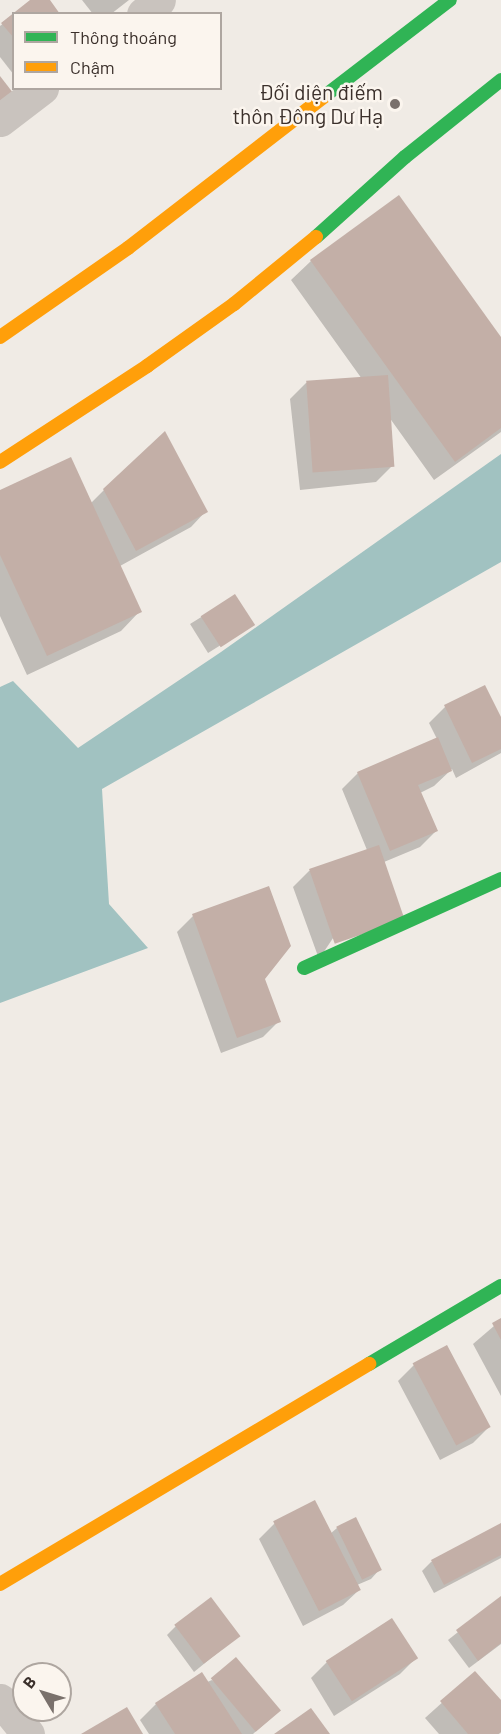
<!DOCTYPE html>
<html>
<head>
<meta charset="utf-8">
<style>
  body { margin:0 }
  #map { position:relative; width:501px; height:1734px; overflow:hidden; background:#f0ebe5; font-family:Barlow,sans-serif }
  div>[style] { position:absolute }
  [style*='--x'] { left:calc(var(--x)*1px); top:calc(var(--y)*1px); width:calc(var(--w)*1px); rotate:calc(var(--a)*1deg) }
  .water>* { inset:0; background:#a1c2c1 }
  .shadow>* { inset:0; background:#0003; transform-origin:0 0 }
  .building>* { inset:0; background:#c3afa7; transform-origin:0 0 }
  .street>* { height:33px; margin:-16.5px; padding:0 16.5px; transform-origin:16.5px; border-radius:16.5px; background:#c9c3be }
  .fast>* { height:14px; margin:-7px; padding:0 7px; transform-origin:7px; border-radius:7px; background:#30b455 }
  .slow>* { height:14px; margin:-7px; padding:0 7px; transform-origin:7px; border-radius:7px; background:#ff9f0a }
  .dots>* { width:16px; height:16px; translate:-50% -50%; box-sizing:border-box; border:3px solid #fbf5ee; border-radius:50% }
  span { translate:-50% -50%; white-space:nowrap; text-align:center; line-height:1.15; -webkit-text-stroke:5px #fbf5ee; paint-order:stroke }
  .poi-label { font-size:21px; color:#3b302b }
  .right { translate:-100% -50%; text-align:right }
  .legend { position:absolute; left:12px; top:12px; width:210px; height:78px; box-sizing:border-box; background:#fbf5ee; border:2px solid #aea6a0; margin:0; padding:8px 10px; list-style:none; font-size:18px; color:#3b302b }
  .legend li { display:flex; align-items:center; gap:12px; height:30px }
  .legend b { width:30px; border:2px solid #aea6a0 }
  .north { position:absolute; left:12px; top:1662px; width:60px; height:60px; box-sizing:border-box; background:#fbf5ee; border:2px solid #aea6a0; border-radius:50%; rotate:308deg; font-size:16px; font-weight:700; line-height:24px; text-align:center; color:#3b302b }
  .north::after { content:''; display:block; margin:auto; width:21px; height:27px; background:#7a716c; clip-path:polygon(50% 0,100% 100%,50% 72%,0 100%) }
</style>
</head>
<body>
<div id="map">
  <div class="water">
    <div style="clip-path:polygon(501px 454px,501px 562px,102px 789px,109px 904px,148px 948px,0 1003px,0 687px,13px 681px,78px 748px,221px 652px)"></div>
  </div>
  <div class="shadow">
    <div style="clip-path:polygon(82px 0,129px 0,111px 14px,93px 14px)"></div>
    <div style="clip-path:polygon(14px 15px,14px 75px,0 57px,0 26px)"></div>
    <div style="clip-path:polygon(311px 261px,501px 340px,501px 432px,434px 480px,389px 417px,392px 466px,376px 482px,300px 490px,290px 399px,306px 383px,362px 379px,291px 280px)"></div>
    <div style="clip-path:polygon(104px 490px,206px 511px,191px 527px,120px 566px,140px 611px,121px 631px,27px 675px,0 616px,0 492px,91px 503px)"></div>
    <div style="left:235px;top:596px;width:34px;height:53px;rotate:58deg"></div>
    <div style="clip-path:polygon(445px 707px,501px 721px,501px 753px,456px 778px,452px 769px,434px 786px,420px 793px,436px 831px,420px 847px,384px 862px,319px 959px,293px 887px,309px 871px,367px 850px,342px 789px,358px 773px,437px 739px,429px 723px)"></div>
    <div style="clip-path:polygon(193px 916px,263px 978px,279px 1021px,263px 1037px,221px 1053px,177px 932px)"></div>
    <div style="clip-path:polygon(501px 1320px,501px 1396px,473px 1344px)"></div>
    <div style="clip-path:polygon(414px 1365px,489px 1427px,473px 1443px,440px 1460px,398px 1381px)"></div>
    <div style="clip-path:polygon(275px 1523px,330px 1534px,337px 1528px,380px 1569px,371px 1579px,357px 1585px,359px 1590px,343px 1605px,303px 1626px,259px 1539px)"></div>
    <div style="clip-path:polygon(501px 1525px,501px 1558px,434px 1593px,422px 1571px,431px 1562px)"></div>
    <div style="clip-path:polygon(501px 1598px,501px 1644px,469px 1668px,448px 1640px)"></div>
    <div style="clip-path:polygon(176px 1626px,238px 1636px,194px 1672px,167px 1635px)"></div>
    <div style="clip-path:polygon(416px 1658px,400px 1674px,334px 1716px,311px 1678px,327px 1662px)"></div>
    <div style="clip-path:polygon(475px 1673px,501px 1703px,501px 1732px,499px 1734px,439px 1734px,425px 1718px)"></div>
    <div style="clip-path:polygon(212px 1680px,270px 1719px,253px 1734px,149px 1734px,140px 1720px,156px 1704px)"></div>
  </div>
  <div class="building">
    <div style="clip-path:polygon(30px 0,50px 0,60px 14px,14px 14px,14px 38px,1px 23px)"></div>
    <div style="clip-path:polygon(0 76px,17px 98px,0 111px)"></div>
    <div style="clip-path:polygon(399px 195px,501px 337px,501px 428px,455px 462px,310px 260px)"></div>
    <div style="left:388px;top:375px;width:92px;height:82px;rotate:86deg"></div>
    <div style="clip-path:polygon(165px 431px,208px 512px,136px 551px,103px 489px)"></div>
    <div style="clip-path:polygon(71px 457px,142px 612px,47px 656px,0 555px,0 490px)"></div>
    <div style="left:235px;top:594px;width:37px;height:41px;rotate:57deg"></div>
    <div style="clip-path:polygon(485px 685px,501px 717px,501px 749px,472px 763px,444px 705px)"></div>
    <div style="clip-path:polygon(438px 737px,452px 771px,418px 785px,438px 831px,390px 851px,357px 772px)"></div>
    <div style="left:379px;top:845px;width:79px;height:74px;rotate:71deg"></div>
    <div style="clip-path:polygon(269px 886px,291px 946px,265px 979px,281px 1022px,237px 1038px,192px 914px)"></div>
    <div style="clip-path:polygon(501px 1318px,501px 1340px,492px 1323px)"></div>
    <div style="left:447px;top:1345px;width:93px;height:39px;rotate:62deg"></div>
    <div style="left:315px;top:1500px;width:101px;height:47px;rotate:63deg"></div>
    <div style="left:356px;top:1517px;width:59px;height:22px;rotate:64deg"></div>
    <div style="clip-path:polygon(501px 1523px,501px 1555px,444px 1585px,431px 1560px)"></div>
    <div style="clip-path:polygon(501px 1596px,501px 1643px,478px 1661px,456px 1630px)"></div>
    <div style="left:211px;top:1597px;width:49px;height:46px;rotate:53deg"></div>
    <div style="left:392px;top:1618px;width:48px;height:79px;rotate:57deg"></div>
    <div style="left:236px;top:1657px;width:70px;height:33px;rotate:50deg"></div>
    <div style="clip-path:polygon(475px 1671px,501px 1700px,501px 1732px,498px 1734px,468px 1734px,440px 1701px)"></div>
    <div style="clip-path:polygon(202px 1672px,242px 1734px,175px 1734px,155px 1703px)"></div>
    <div style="clip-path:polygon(127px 1707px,143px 1734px,81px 1734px)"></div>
    <div style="clip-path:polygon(311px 1708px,330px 1734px,274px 1734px)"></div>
  </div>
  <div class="street">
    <div style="--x:143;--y:14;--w:21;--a:-41"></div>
    <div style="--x:0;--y:120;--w:53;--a:-37.3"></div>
    <div style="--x:0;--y:1700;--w:44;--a:50.5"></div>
  </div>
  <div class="fast">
    <div style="--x:326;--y:95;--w:156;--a:-37.5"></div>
    <div style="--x:316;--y:237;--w:120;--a:-42"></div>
    <div style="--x:405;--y:157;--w:123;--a:-38.7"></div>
    <div style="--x:304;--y:968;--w:216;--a:-24.3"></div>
    <div style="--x:369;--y:1364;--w:153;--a:-30.6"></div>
  </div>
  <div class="slow">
    <div style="--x:0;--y:337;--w:156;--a:-34.8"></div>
    <div style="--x:128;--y:248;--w:250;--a:-37.7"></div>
    <div style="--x:0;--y:462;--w:176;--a:-33.1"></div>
    <div style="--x:147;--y:366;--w:107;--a:-35.5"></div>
    <div style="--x:234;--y:304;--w:106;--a:-39.3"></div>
    <div style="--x:0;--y:1584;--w:430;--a:-30.8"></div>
  </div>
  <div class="dots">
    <div style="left:395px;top:104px;background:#7a716c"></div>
  </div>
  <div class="poi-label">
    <span class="right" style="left:383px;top:104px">Đối diện điếm<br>thôn Đông Dư Hạ</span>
  </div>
  <ul class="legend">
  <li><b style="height:8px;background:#30b455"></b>Thông thoáng</li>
  <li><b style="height:8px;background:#ff9f0a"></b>Chậm</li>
  </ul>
  <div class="north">B</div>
</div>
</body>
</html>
